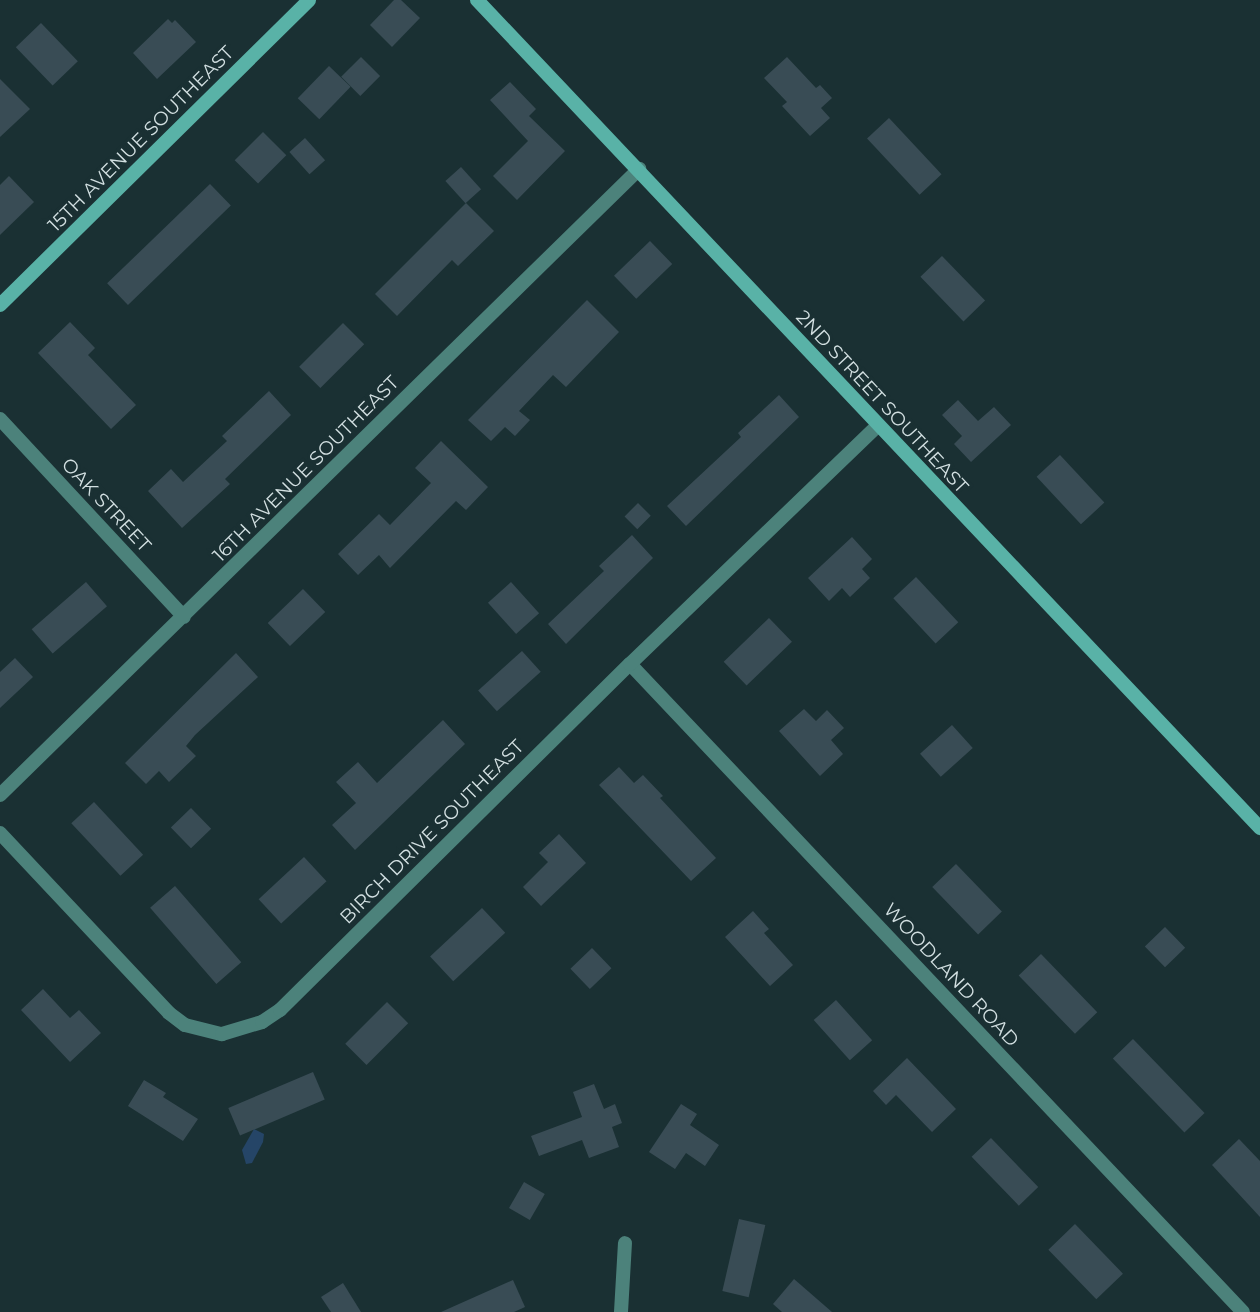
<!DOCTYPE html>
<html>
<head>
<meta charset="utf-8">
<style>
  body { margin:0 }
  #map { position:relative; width:1260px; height:1312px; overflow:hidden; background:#1a3033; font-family:Montserrat,sans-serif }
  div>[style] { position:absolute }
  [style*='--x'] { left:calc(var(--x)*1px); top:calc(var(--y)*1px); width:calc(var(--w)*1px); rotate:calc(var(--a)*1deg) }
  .water>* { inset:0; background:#254567 }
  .building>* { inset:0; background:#394c55; transform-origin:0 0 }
  .street>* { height:14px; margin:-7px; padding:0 7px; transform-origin:7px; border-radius:7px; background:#4c827b }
  .secondary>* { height:14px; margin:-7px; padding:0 7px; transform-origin:7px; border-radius:7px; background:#59b2a7 }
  span { translate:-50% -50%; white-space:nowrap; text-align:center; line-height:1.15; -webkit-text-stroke:6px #1a3033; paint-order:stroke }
  .street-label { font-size:19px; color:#d2dfe1 }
</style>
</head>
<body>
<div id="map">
  <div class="water">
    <div style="clip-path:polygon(254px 1129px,264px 1134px,263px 1142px,252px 1163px,246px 1164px,242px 1150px)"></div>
  </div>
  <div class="building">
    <div style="clip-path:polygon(394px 0,401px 0,420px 18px,392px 47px,370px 25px)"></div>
    <div style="clip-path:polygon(168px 19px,172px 23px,175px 20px,196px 42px,157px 79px,133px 53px)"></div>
    <div style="left:41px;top:23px;width:53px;height:35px;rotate:46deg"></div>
    <div style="left:361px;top:57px;width:27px;height:28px;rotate:45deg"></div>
    <div style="clip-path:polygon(787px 57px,816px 88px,820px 85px,832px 98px,821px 108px,830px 118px,810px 136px,782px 106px,787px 102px,764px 78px)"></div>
    <div style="left:329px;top:66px;width:30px;height:45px;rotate:44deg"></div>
    <div style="clip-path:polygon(0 79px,30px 109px,0 137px)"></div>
    <div style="clip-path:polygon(510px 82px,536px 109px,529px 116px,565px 151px,517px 200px,493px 176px,528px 141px,490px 100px)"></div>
    <div style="left:889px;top:118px;width:77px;height:30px;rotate:47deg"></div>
    <div style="left:263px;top:132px;width:33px;height:40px;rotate:45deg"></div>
    <div style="left:305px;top:138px;width:30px;height:21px;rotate:48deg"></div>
    <div style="left:461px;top:167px;width:30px;height:21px;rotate:48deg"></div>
    <div style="clip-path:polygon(9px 176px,34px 202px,0 235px,0 185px)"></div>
    <div style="left:210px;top:184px;width:30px;height:143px;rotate:46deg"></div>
    <div style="clip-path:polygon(466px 203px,494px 231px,458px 266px,452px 260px,397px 316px,375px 294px)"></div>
    <div style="left:650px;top:241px;width:32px;height:50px;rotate:46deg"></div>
    <div style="left:942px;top:256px;width:62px;height:30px;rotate:46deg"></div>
    <div style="clip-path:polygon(587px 300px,619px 332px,566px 387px,553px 375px,519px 411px,530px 420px,515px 436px,505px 427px,491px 441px,468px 420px)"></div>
    <div style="clip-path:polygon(70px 322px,95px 348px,88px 355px,136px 405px,111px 429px,38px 353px)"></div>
    <div style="left:343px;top:323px;width:30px;height:62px;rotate:45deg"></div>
    <div style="clip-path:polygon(269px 391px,291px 415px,225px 479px,230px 484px,182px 528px,148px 491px,171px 469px,183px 482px,227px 441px,222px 436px)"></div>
    <div style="clip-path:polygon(779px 395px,799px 417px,686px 526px,667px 506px,741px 437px,738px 433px)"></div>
    <div style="clip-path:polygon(958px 400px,978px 421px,994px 407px,1011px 425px,971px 462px,954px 444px,962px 436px,942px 415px)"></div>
    <div style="clip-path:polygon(441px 441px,488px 487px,466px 510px,456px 501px,390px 568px,379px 555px,358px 575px,338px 554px,379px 514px,390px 525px,431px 483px,415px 468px)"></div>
    <div style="left:1060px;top:455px;width:65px;height:32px;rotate:47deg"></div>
    <div style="left:638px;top:503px;width:18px;height:19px;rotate:45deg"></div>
    <div style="clip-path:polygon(632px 535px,653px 558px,566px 644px,548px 624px,604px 571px,599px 566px)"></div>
    <div style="clip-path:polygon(852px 537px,872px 559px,862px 569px,870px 578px,850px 597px,842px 588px,829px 601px,808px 578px)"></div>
    <div style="left:916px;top:577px;width:62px;height:31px;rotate:47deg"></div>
    <div style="left:86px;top:582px;width:32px;height:72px;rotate:49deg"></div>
    <div style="left:511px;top:582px;width:42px;height:31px;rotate:48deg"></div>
    <div style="left:303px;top:589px;width:32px;height:49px;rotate:46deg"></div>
    <div style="left:769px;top:618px;width:33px;height:63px;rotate:46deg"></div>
    <div style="left:522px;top:651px;width:28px;height:59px;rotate:48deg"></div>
    <div style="clip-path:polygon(236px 653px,258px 677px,195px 735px,186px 746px,196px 756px,169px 782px,159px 771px,146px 784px,125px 763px)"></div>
    <div style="clip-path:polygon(15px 658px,33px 677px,0 708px,0 672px)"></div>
    <div style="clip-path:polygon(804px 709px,816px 721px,827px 710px,844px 728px,831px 740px,843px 754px,820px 776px,779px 731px)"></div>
    <div style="clip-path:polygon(443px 720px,465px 744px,355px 850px,332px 825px,356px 803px,336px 782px,358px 762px,377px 783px)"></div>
    <div style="left:952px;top:725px;width:31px;height:43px;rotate:48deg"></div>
    <div style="clip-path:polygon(619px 767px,634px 783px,643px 775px,663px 796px,660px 798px,716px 858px,691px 881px,599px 785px)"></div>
    <div style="left:94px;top:802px;width:72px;height:31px;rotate:47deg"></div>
    <div style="left:191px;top:808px;width:29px;height:28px;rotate:46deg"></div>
    <div style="clip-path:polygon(559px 834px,586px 863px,541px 906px,523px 887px,548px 862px,539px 853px)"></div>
    <div style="left:304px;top:857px;width:33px;height:62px;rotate:47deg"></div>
    <div style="left:956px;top:864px;width:66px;height:33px;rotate:46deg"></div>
    <div style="left:175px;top:886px;width:101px;height:33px;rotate:49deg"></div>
    <div style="left:482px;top:908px;width:34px;height:71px;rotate:47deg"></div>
    <div style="clip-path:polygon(753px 911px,769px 929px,764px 933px,793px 965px,770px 986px,725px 937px)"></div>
    <div style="left:1165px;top:927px;width:29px;height:28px;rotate:46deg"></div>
    <div style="left:592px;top:948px;width:28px;height:30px;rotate:46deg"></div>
    <div style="left:1041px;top:954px;width:81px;height:31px;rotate:46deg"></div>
    <div style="clip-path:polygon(43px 989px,70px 1018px,79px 1010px,101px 1033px,70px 1062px,21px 1010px)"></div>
    <div style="left:836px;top:1000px;width:54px;height:30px;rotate:48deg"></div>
    <div style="left:387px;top:1002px;width:30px;height:59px;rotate:45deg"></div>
    <div style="left:1133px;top:1039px;width:103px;height:28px;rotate:46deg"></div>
    <div style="clip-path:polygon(907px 1058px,956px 1109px,932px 1132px,896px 1095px,886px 1105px,873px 1091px)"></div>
    <div style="left:313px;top:1072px;width:30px;height:92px;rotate:67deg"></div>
    <div style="clip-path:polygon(144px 1080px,166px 1093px,163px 1097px,198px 1119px,183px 1141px,128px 1106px)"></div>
    <div style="clip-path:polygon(594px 1084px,604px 1109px,615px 1104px,622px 1123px,612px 1127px,619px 1147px,589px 1158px,582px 1140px,539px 1156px,531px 1136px,582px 1117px,573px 1092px)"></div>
    <div style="clip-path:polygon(681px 1104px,697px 1114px,690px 1125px,719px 1145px,705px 1166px,686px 1153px,675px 1169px,649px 1152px)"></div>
    <div style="left:991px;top:1138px;width:68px;height:27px;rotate:46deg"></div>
    <div style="clip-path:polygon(1239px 1139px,1260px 1161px,1260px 1217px,1212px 1165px)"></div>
    <div style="left:524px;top:1182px;width:24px;height:30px;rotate:30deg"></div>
    <div style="left:739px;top:1219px;width:27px;height:74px;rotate:13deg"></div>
    <div style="left:1075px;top:1224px;width:69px;height:37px;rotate:46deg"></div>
    <div style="clip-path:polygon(794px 1279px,832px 1312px,782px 1312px,773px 1304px)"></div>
    <div style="clip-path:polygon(513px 1280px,525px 1307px,514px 1312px,441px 1312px)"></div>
    <div style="clip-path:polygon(343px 1283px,361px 1312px,331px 1312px,321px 1297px)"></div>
  </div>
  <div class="street">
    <div style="--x:0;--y:419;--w:270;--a:47.1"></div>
    <div style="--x:630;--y:664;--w:892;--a:46.59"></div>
    <div style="--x:0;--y:795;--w:895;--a:-44.41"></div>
    <div style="--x:0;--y:833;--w:247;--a:46.8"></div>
    <div style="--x:169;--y:1013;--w:20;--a:37"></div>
    <div style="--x:185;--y:1025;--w:38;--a:14"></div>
    <div style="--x:222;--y:1034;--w:42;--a:-16.7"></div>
    <div style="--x:262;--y:1022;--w:22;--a:-34"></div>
    <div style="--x:280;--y:1010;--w:492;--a:-44.7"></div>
    <div style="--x:630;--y:664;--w:343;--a:-43.9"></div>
    <div style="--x:621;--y:1312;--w:69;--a:-86.7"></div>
  </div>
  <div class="secondary">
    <div style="--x:477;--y:0;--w:1140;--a:46.6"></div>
    <div style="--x:0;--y:305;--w:434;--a:-44.6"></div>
  </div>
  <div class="street-label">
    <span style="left:141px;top:139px;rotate:-45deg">15TH AVENUE SOUTHEAST</span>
    <span style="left:882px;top:402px;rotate:47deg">2ND STREET SOUTHEAST</span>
    <span style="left:306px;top:469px;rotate:-45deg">16TH AVENUE SOUTHEAST</span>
    <span style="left:106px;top:505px;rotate:47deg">OAK STREET</span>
    <span style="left:432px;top:832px;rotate:-45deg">BIRCH DRIVE SOUTHEAST</span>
    <span style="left:951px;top:975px;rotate:47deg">WOODLAND ROAD</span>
  </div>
</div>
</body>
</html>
